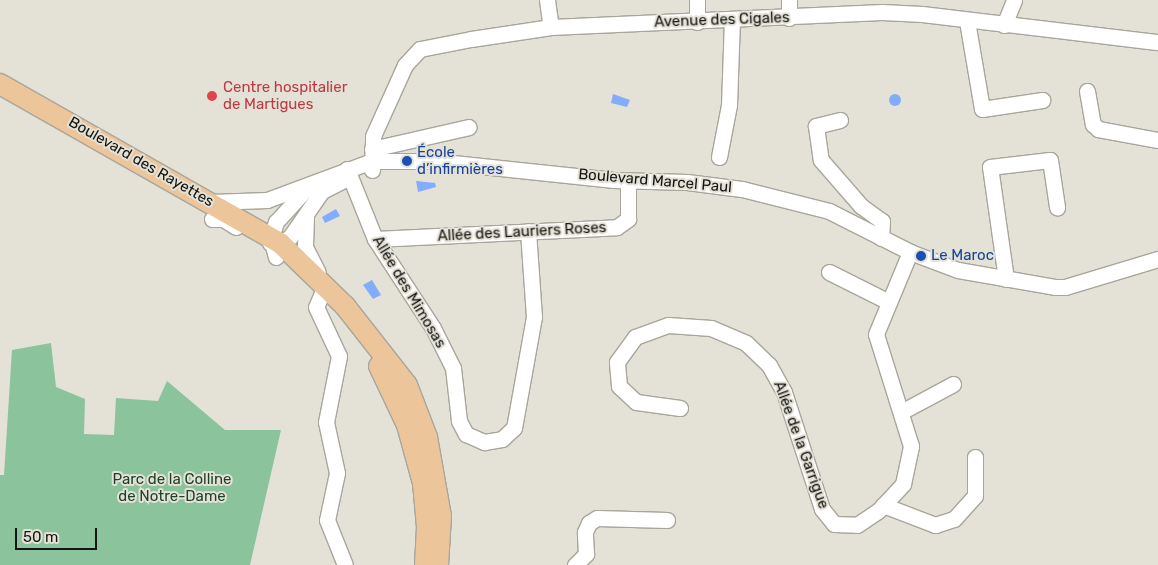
<!DOCTYPE html>
<html>
<head>
<meta charset="utf-8">
<style>
  body { margin:0 }
  #map { position:relative; width:1158px; height:565px; overflow:hidden; background:#e4e1d6; font-family:Rubik,sans-serif }
  div>[style] { position:absolute }
  [style*='--x'] { left:calc(var(--x)*1px); top:calc(var(--y)*1px); width:calc(var(--w)*1px); rotate:calc(var(--a)*1deg) }
  .green>* { inset:0; background:#8bc39c }
  .water>* { inset:0; background:#82acfd }
  .round { border-radius:50% }
  .roads { filter:drop-shadow(1px 0 #a8a69b) drop-shadow(-1px 0 #a8a69b) drop-shadow(0 1px #a8a69b) drop-shadow(0 -1px #a8a69b) }
  .minor>* { height:15px; margin:-7.5px; padding:0 7.5px; transform-origin:7.5px; border-radius:7.5px; background:#fff }
  .major>* { height:20px; margin:-10px; padding:0 10px; transform-origin:10px; border-radius:10px; background:#ecc59b }
  .dots>* { width:14px; height:14px; translate:-50% -50%; box-sizing:border-box; border:2px solid #e4e1d6; border-radius:50% }
  span { translate:-50% -50%; white-space:nowrap; text-align:center; line-height:1.15; -webkit-text-stroke:4px #e4e1d6; paint-order:stroke }
  .street-label { font-size:15px; color:#141410 }
  .health-label { font-size:15px; color:#be3a42 }
  .left { translate:0 -50%; text-align:left }
  .transit-label { font-size:15px; color:#164399 }
  .park-label { font-size:15px; color:#1b4229 }
  .scale { position:absolute; left:15px; top:528px; width:82px; height:22px; box-sizing:border-box; border:2px solid #141410; border-top:0; padding-left:6px; font-size:15px; line-height:18px; white-space:nowrap; color:#141410; -webkit-text-stroke:4px #e4e1d6; paint-order:stroke }
</style>
</head>
<body>
<div id="map">
  <div class="green">
    <div style="clip-path:polygon(51px 343px,56px 387px,85px 399px,84px 434px,114px 435px,116px 398px,158px 401px,167px 381px,225px 430px,281px 430px,250px 565px,0 565px,0 475px,4px 475px,12px 350px)"></div>
  </div>
  <div class="water">
    <div class="round" style="left:889px;top:94px;width:12px;height:12px"></div>
    <div style="clip-path:polygon(613px 94px,630px 100px,627px 107px,611px 103px)"></div>
    <div style="clip-path:polygon(416px 181px,435px 183px,436px 187px,418px 192px)"></div>
    <div style="clip-path:polygon(336px 209px,340px 216px,325px 223px,322px 217px)"></div>
    <div style="clip-path:polygon(372px 280px,381px 295px,373px 299px,363px 285px)"></div>
  </div>
  <div class="roads">
    <div class="minor">
      <div style="--x:547;--y:0;--w:27;--a:82"></div>
      <div style="--x:789;--y:0;--w:18;--a:90"></div>
      <div style="--x:967;--y:21;--w:89;--a:80.3"></div>
      <div style="--x:982;--y:109;--w:61;--a:-8.5"></div>
      <div style="--x:697;--y:22;--w:22;--a:-90"></div>
      <div style="--x:1004;--y:25;--w:27;--a:-68"></div>
      <div style="--x:1087;--y:91;--w:34;--a:80"></div>
      <div style="--x:1093;--y:124;--w:7;--a:45"></div>
      <div style="--x:1098;--y:129;--w:61;--a:10.4"></div>
      <div style="--x:840;--y:120;--w:25;--a:166"></div>
      <div style="--x:816;--y:126;--w:34;--a:82"></div>
      <div style="--x:821;--y:160;--w:61;--a:49"></div>
      <div style="--x:861;--y:206;--w:26;--a:36"></div>
      <div style="--x:882;--y:221;--w:17;--a:93"></div>
      <div style="--x:372;--y:149;--w:99;--a:-12.8"></div>
      <div style="--x:719;--y:157;--w:53;--a:-79.1"></div>
      <div style="--x:729;--y:105;--w:84;--a:-88"></div>
      <div style="--x:347;--y:169;--w:75;--a:68.2"></div>
      <div style="--x:375;--y:239;--w:106;--a:56.9"></div>
      <div style="--x:433;--y:328;--w:45;--a:63.4"></div>
      <div style="--x:453;--y:368;--w:53;--a:83.5"></div>
      <div style="--x:459;--y:421;--w:15;--a:62"></div>
      <div style="--x:466;--y:434;--w:20;--a:24"></div>
      <div style="--x:484;--y:442;--w:18;--a:-9"></div>
      <div style="--x:502;--y:439;--w:16;--a:-43"></div>
      <div style="--x:514;--y:428;--w:113;--a:-79.8"></div>
      <div style="--x:534;--y:317;--w:86;--a:-94"></div>
      <div style="--x:372;--y:170;--w:34;--a:-88"></div>
      <div style="--x:373;--y:136;--w:78;--a:-65.7"></div>
      <div style="--x:405;--y:65;--w:22;--a:-47"></div>
      <div style="--x:420;--y:49;--w:52;--a:-11.1"></div>
      <div style="--x:471;--y:39;--w:81;--a:-8.5"></div>
      <div style="--x:551;--y:27;--w:331;--a:-2.6"></div>
      <div style="--x:882;--y:12;--w:40;--a:2.9"></div>
      <div style="--x:922;--y:14;--w:238;--a:6.8"></div>
      <div style="--x:210;--y:202;--w:57;--a:-2"></div>
      <div style="--x:267;--y:200;--w:112;--a:-20.4"></div>
      <div style="--x:372;--y:161;--w:62;--a:0"></div>
      <div style="--x:434;--y:161;--w:181;--a:6"></div>
      <div style="--x:614;--y:180;--w:73;--a:1.6"></div>
      <div style="--x:687;--y:182;--w:55;--a:7.3"></div>
      <div style="--x:742;--y:189;--w:90;--a:14.2"></div>
      <div style="--x:829;--y:211;--w:91;--a:26.8"></div>
      <div style="--x:910;--y:252;--w:51;--a:20.6"></div>
      <div style="--x:958;--y:270;--w:98;--a:9.9"></div>
      <div style="--x:1055;--y:287;--w:10;--a:0"></div>
      <div style="--x:1065;--y:287;--w:97;--a:-16.8"></div>
      <div style="--x:306;--y:217;--w:30;--a:92"></div>
      <div style="--x:305;--y:247;--w:28;--a:63"></div>
      <div style="--x:212;--y:219;--w:11;--a:0"></div>
      <div style="--x:223;--y:219;--w:15;--a:32"></div>
      <div style="--x:375;--y:239;--w:242;--a:-2.8"></div>
      <div style="--x:617;--y:227;--w:14;--a:-36"></div>
      <div style="--x:628;--y:219;--w:38;--a:-90"></div>
      <div style="--x:270;--y:243;--w:10;--a:0"></div>
      <div style="--x:280;--y:243;--w:12;--a:-31"></div>
      <div style="--x:290;--y:237;--w:56;--a:-55.2"></div>
      <div style="--x:322;--y:191;--w:27;--a:-27"></div>
      <div style="--x:276;--y:257;--w:20;--a:-105"></div>
      <div style="--x:271;--y:238;--w:17;--a:-73"></div>
      <div style="--x:276;--y:222;--w:45;--a:-47.7"></div>
      <div style="--x:829;--y:272;--w:67;--a:26.6"></div>
      <div style="--x:1006;--y:279;--w:113;--a:-98.1"></div>
      <div style="--x:990;--y:167;--w:60;--a:-6.7"></div>
      <div style="--x:1050;--y:160;--w:48;--a:81.5"></div>
      <div style="--x:322;--y:293;--w:15;--a:113"></div>
      <div style="--x:316;--y:307;--w:54;--a:64.9"></div>
      <div style="--x:339;--y:356;--w:67;--a:101.1"></div>
      <div style="--x:326;--y:422;--w:52;--a:77.8"></div>
      <div style="--x:337;--y:473;--w:48;--a:102"></div>
      <div style="--x:327;--y:520;--w:48;--a:68.2"></div>
      <div style="--x:680;--y:408;--w:44;--a:-172.2"></div>
      <div style="--x:636;--y:402;--w:23;--a:-137"></div>
      <div style="--x:619;--y:386;--w:24;--a:-95"></div>
      <div style="--x:617;--y:362;--w:31;--a:-54"></div>
      <div style="--x:635;--y:337;--w:35;--a:-20"></div>
      <div style="--x:668;--y:325;--w:43;--a:4"></div>
      <div style="--x:711;--y:328;--w:38;--a:23"></div>
      <div style="--x:746;--y:343;--w:32;--a:44"></div>
      <div style="--x:769;--y:365;--w:31;--a:61"></div>
      <div style="--x:784;--y:392;--w:123;--a:72"></div>
      <div style="--x:822;--y:509;--w:19;--a:51"></div>
      <div style="--x:834;--y:524;--w:23;--a:2"></div>
      <div style="--x:857;--y:525;--w:25;--a:-34"></div>
      <div style="--x:878;--y:511;--w:37;--a:-47"></div>
      <div style="--x:903;--y:484;--w:39;--a:-78"></div>
      <div style="--x:911;--y:446;--w:117;--a:-107.4"></div>
      <div style="--x:876;--y:334;--w:89;--a:-67.5"></div>
      <div style="--x:901;--y:412;--w:59;--a:-28.3"></div>
      <div style="--x:883;--y:505;--w:56;--a:21"></div>
      <div style="--x:935;--y:525;--w:20;--a:-18"></div>
      <div style="--x:954;--y:519;--w:31;--a:-48"></div>
      <div style="--x:975;--y:496;--w:39;--a:-90"></div>
      <div style="--x:575;--y:565;--w:16;--a:-45"></div>
      <div style="--x:586;--y:554;--w:22;--a:-93"></div>
      <div style="--x:585;--y:532;--w:10;--a:-66"></div>
      <div style="--x:589;--y:523;--w:9;--a:-32"></div>
      <div style="--x:597;--y:518;--w:70;--a:1.6"></div>
    </div>
    <div class="major">
      <div style="--x:0;--y:84;--w:322;--a:29.6"></div>
      <div style="--x:280;--y:243;--w:91;--a:44.1"></div>
      <div style="--x:345;--y:306;--w:100;--a:51.9"></div>
      <div style="--x:407;--y:385;--w:56;--a:69"></div>
      <div style="--x:427;--y:437;--w:80;--a:80"></div>
      <div style="--x:441;--y:516;--w:49;--a:93.5"></div>
      <div style="--x:379;--y:366;--w:65;--a:64.6"></div>
      <div style="--x:407;--y:425;--w:60;--a:74.6"></div>
      <div style="--x:423;--y:483;--w:44;--a:84.8"></div>
      <div style="--x:427;--y:527;--w:38;--a:93"></div>
    </div>
  </div>
  <div class="dots">
    <div style="left:212px;top:96px;background:#e0444e"></div>
    <div style="left:407px;top:161px;background:#1a4fb4"></div>
    <div style="left:921px;top:256px;background:#1a4fb4"></div>
  </div>
  <div class="street-label">
    <span style="left:722px;top:20px;rotate:-2deg">Avenue des Cigales</span>
    <span style="left:141px;top:162px;rotate:30deg">Boulevard des Rayettes</span>
    <span style="left:655px;top:181px;rotate:5deg">Boulevard Marcel Paul</span>
    <span style="left:522px;top:232px;rotate:-3deg">Allée des Lauriers Roses</span>
    <span style="left:409px;top:292px;rotate:59deg">Allée des Mimosas</span>
    <span style="left:801px;top:445px;rotate:70deg">Allée de la Garrigue</span>
  </div>
  <div class="health-label">
    <span class="left" style="left:223px;top:96px">Centre hospitalier<br>de Martigues</span>
  </div>
  <div class="transit-label">
    <span class="left" style="left:417px;top:161px">École<br>d’infirmières</span>
    <span class="left" style="left:931px;top:256px">Le Maroc</span>
  </div>
  <div class="park-label">
    <span style="left:172px;top:488px">Parc de la Colline<br>de Notre-Dame</span>
  </div>
  <div class="scale">50 m</div>
</div>
</body>
</html>
